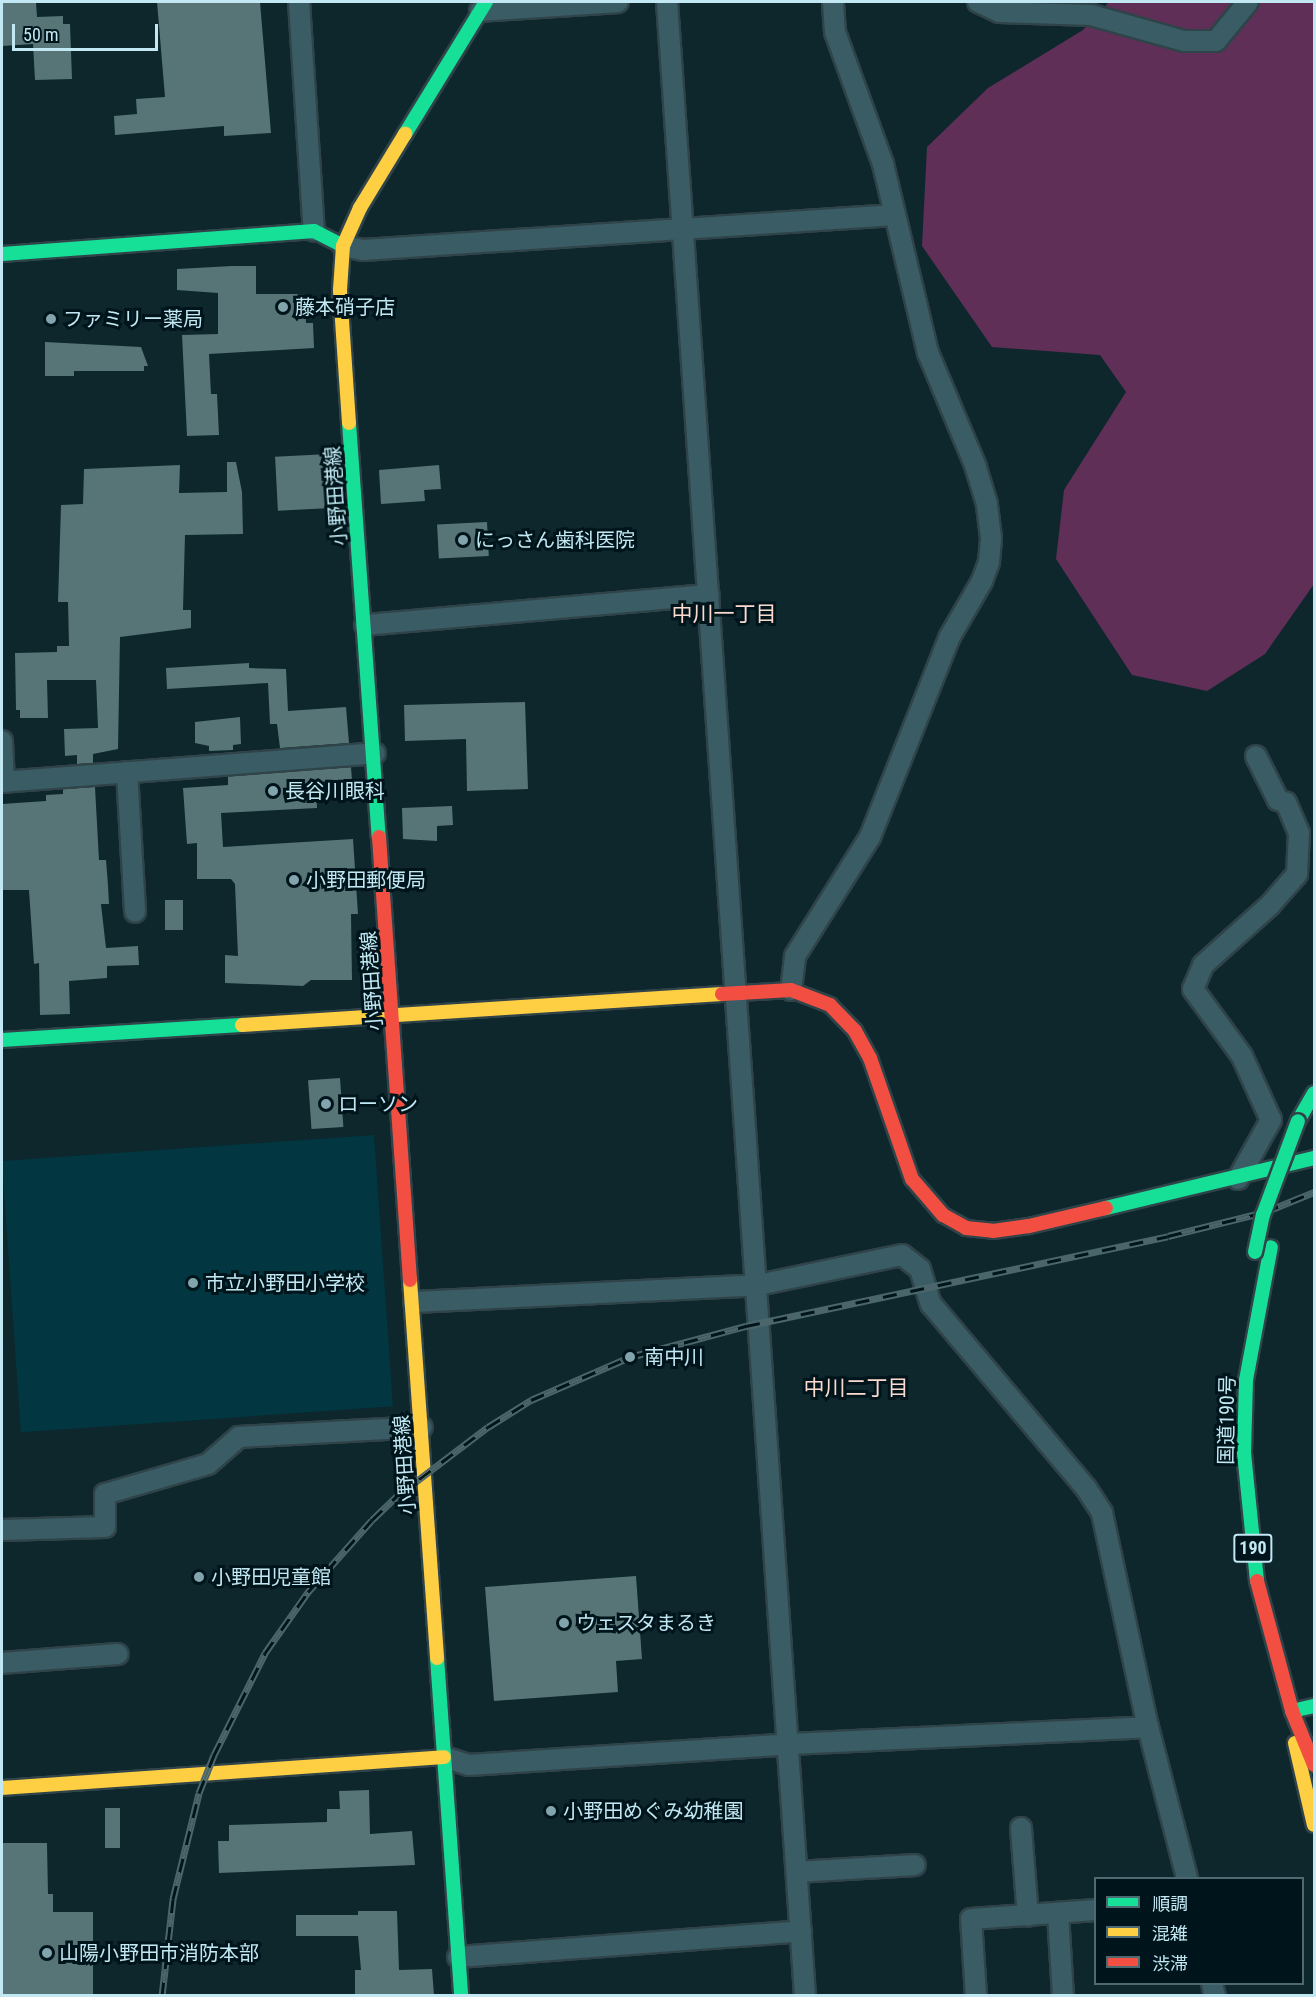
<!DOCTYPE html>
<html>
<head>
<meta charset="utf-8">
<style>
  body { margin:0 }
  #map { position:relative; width:1316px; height:1997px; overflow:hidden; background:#0d272c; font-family:"Roboto Condensed","Noto Sans JP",sans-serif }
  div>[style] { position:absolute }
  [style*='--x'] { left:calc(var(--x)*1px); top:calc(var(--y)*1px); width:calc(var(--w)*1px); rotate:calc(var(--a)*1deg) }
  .built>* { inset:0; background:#023742; transform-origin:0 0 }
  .green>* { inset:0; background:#5f2f58 }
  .building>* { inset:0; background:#577476; transform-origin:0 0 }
  .roads { filter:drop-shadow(2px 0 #2f4349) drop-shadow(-2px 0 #2f4349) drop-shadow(0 2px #2f4349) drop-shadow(0 -2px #2f4349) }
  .street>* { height:20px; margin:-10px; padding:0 10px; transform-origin:10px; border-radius:10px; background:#3a5c64 }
  .fast>* { height:14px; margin:-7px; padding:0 7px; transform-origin:7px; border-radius:7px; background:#16e098 }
  .slow>* { height:14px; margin:-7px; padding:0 7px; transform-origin:7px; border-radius:7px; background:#ffcf43 }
  .jam>* { height:14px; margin:-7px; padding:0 7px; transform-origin:7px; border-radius:7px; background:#f24e42 }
  .rail>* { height:7px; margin-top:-3.5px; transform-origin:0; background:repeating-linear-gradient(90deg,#00151b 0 14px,#4b666b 0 28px); box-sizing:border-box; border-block:2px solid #4b666b }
  .bridges { filter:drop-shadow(2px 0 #2f4349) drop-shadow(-2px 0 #2f4349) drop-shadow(0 2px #2f4349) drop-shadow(0 -2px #2f4349) }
  .fast-bridge>* { height:14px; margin:-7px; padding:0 7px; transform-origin:7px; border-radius:7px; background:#16e098 }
  .dots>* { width:16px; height:16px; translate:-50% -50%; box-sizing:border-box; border:3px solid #00151b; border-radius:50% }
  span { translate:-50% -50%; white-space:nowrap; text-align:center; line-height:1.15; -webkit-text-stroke:6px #00151b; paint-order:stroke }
  .shield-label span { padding:2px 4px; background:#00151b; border:2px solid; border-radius:4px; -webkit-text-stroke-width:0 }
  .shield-label { font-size:18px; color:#c1e8f3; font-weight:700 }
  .poi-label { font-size:20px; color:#c1e8f3 }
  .left { translate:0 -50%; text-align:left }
  .street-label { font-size:20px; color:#c1e8f3 }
  .neighbourhood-label { font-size:21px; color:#fad9cf }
  .frame { position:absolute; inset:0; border:3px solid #c1e8f3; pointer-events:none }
  .legend { position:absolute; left:1094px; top:1877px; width:210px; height:108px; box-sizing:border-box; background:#00151b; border:2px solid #4d6971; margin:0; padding:8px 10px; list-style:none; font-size:18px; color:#c1e8f3 }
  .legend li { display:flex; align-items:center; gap:12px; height:30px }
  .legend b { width:30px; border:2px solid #4d6971 }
  .scale { position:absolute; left:12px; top:24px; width:146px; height:27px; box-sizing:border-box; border:3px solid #c1e8f3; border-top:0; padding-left:8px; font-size:18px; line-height:21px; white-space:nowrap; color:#c1e8f3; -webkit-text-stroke:4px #00151b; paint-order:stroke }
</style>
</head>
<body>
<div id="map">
  <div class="built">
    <div style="left:374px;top:1135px;width:272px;height:373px;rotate:86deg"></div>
  </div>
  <div class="green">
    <div style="clip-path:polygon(1109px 2px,1314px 2px,1314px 584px,1265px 654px,1207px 691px,1132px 675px,1056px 559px,1064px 490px,1126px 392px,1100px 355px,992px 347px,922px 246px,927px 147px,988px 88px,1083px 30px)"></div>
  </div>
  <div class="building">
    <div style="clip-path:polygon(2px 2px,36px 2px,37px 17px,63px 16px,63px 24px,70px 24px,72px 79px,35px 80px,33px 44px,2px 46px)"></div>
    <div style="clip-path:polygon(157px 2px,260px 2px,271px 133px,224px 136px,224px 126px,115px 135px,114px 116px,137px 114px,136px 99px,165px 97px)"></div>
    <div style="clip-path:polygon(232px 266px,256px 266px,256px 294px,305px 294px,306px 323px,313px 323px,314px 348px,209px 354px,211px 394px,217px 394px,219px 435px,187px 436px,182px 335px,218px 334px,218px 293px,177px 290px,177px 269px)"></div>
    <div style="clip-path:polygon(45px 342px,141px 347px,148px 366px,144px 366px,144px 371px,74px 371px,74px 376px,45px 376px)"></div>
    <div style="left:329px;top:454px;width:54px;height:54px;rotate:87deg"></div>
    <div style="clip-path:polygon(227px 462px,236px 462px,242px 492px,243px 534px,185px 535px,183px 610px,191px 610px,191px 628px,120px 637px,118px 749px,93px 754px,93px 763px,77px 764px,77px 755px,65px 756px,64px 729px,98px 728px,96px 680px,47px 680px,48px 718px,20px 718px,20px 710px,16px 710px,15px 653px,57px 652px,57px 646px,69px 646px,68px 602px,58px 602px,61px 505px,83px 504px,84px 469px,180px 465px,179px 493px,227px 492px)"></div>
    <div style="clip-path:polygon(439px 465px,441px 489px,424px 490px,425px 501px,381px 504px,379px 470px)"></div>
    <div style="left:487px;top:522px;width:34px;height:50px;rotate:87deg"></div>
    <div style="clip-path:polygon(249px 663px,249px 668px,286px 669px,288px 711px,346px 707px,349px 743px,280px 748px,277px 724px,270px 724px,268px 683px,167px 689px,166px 668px)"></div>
    <div style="clip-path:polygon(525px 702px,528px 789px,467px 791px,466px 739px,405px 741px,404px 705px)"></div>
    <div style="clip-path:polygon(240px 717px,241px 744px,233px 745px,233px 750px,209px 751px,209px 746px,195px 743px,195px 722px)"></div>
    <div style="clip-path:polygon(351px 767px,352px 780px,316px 782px,317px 808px,221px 813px,223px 847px,353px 839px,358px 914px,351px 914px,352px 980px,311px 980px,303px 986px,225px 983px,225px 955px,238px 956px,235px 884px,231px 879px,197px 879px,197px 843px,187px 844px,183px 788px,228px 785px,228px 776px)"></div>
    <div style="clip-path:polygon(95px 787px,99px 860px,106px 860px,108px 885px,109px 904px,101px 904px,106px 948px,138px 946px,139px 965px,107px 966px,107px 978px,69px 981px,70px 1014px,40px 1015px,39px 963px,34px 964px,29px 890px,2px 890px,2px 804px,46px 801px,46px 795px,63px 794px,63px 789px)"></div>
    <div style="clip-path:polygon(452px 806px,453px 825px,437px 826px,437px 841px,403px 839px,402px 808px)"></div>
    <div style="left:165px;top:900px;width:18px;height:30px"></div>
    <div style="left:340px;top:1078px;width:49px;height:32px;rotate:86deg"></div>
    <div style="clip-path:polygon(636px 1576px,642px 1659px,616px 1661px,618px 1692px,494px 1701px,485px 1587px)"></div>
    <div style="clip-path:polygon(369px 1790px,370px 1834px,412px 1831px,415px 1865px,219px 1873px,218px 1841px,229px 1841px,229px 1825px,327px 1822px,327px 1809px,340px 1809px,339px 1791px)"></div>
    <div style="left:105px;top:1808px;width:15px;height:40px"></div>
    <div style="clip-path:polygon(2px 1843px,47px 1843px,48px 1894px,53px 1894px,53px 1912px,93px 1912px,93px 1994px,2px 1994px)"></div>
    <div style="clip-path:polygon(358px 1911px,397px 1911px,399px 1970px,432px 1969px,434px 1995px,355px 1995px,355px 1970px,361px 1970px,358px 1936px,296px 1936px,296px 1915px,358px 1915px)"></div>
  </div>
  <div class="roads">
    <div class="street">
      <div style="--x:299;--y:2;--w:229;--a:86.3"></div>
      <div style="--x:667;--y:2;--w:1999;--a:86.04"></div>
      <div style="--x:978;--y:2;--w:23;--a:25"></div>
      <div style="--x:999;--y:12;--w:92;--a:1.9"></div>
      <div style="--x:1091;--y:15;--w:97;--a:15.6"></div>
      <div style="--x:1184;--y:41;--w:32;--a:0"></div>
      <div style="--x:1216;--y:41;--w:50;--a:-50.6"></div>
      <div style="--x:480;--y:11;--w:138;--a:-3.7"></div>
      <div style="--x:343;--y:246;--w:20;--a:11"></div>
      <div style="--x:363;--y:250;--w:533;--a:-3.76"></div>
      <div style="--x:365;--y:625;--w:345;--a:-5"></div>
      <div style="--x:2;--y:741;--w:41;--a:87.2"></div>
      <div style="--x:127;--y:772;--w:140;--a:86.7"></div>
      <div style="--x:2;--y:782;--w:374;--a:-4.4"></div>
      <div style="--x:791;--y:990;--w:34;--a:-83"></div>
      <div style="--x:795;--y:956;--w:141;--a:-57.8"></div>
      <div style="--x:870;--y:837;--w:214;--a:-68.3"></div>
      <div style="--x:949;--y:638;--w:66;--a:-59.9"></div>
      <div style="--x:982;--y:581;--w:20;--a:-70"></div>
      <div style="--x:989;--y:562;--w:24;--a:-85"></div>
      <div style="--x:991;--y:538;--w:34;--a:-97"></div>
      <div style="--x:987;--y:504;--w:39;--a:-107"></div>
      <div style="--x:976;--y:467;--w:124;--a:-112.8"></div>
      <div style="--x:928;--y:353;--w:194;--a:-103.4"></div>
      <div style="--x:883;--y:164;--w:140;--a:-110"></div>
      <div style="--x:835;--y:32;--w:30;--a:-94"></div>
      <div style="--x:1238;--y:1179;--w:68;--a:-60.8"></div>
      <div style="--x:1271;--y:1120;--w:70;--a:-114.4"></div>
      <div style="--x:1242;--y:1056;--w:83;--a:-126.2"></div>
      <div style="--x:1193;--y:989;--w:26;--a:-67"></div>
      <div style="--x:1203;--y:965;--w:90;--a:-41.8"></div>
      <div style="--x:1270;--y:905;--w:41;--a:-48.9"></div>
      <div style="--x:1297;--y:874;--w:41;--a:-87.2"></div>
      <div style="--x:1299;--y:833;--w:33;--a:-113"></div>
      <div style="--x:1286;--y:803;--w:9;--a:-159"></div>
      <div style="--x:1278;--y:800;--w:49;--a:-116.6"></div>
      <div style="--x:414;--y:1302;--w:344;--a:-2.8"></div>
      <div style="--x:758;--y:1285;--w:147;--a:-11.8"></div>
      <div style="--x:902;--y:1255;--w:23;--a:38"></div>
      <div style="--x:920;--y:1269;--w:37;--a:73"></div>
      <div style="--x:931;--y:1304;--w:241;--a:49.9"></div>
      <div style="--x:1086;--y:1488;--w:30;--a:57"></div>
      <div style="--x:1102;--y:1513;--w:219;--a:77.9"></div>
      <div style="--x:1148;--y:1727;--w:156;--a:75.5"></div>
      <div style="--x:2;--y:1530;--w:103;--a:-1.7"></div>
      <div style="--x:105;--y:1527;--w:33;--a:-90"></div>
      <div style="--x:105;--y:1494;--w:107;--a:-16.2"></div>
      <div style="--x:208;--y:1464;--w:41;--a:-41.1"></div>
      <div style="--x:239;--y:1437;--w:183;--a:-3.1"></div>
      <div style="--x:2;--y:1663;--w:116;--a:-4.4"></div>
      <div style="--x:444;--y:1757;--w:26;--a:18"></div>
      <div style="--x:469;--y:1765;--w:322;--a:-3.7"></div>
      <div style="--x:790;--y:1744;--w:358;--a:-2.7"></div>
      <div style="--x:1021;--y:1828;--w:88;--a:85.5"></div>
      <div style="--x:797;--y:1872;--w:118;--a:-3.4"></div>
      <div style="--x:1058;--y:1913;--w:83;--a:86.6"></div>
      <div style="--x:458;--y:1957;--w:344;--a:-4.3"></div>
      <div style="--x:1212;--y:1984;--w:12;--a:76"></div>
      <div style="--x:976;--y:1996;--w:77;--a:-93.7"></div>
      <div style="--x:971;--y:1919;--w:125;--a:-4.1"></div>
    </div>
    <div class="fast">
      <div style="--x:405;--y:134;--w:155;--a:-58.5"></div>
      <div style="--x:2;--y:254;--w:313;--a:-4.2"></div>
      <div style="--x:314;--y:231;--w:33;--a:27"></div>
      <div style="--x:349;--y:423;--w:415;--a:85.9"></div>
      <div style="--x:2;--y:1040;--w:240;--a:-3.6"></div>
      <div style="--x:1298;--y:1121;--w:32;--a:-60"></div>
      <div style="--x:1106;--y:1208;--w:214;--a:-13.5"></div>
      <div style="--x:1257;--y:1581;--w:130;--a:-95.8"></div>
      <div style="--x:1244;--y:1452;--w:72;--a:-88.4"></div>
      <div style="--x:1246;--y:1380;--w:135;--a:-79.4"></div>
      <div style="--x:437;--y:1658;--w:339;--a:85.9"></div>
      <div style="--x:1292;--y:1711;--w:23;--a:-13"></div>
    </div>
    <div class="slow">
      <div style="--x:349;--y:423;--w:133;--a:-93.9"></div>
      <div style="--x:340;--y:290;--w:44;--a:-86.1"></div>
      <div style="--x:343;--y:246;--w:42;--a:-65.9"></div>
      <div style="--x:360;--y:208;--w:87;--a:-58.7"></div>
      <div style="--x:242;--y:1025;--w:481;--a:-3.7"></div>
      <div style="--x:410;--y:1280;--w:379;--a:85.9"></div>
      <div style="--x:1295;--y:1743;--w:84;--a:77"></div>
      <div style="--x:2;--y:1788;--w:443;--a:-4"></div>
    </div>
    <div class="jam">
      <div style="--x:379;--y:837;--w:444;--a:86"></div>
      <div style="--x:722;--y:994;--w:69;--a:-3.3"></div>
      <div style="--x:791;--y:990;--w:42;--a:21"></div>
      <div style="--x:830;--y:1005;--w:36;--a:46"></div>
      <div style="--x:855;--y:1031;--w:31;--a:61"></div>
      <div style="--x:870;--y:1058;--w:128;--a:70.9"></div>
      <div style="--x:912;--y:1179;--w:48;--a:49.3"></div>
      <div style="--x:943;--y:1215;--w:26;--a:29"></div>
      <div style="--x:966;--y:1228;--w:27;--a:6"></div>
      <div style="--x:993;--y:1231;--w:36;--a:-8"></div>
      <div style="--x:1029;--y:1226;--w:79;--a:-13.2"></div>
      <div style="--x:1257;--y:1581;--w:135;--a:74.9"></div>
      <div style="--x:1292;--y:1711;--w:58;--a:67.8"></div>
    </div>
  </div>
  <div class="rail">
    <div style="--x:162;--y:1996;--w:98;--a:-83.5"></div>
    <div style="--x:173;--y:1899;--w:109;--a:-76.2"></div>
    <div style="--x:199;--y:1793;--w:41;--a:-68.5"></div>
    <div style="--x:214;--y:1755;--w:114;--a:-63.4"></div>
    <div style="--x:265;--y:1653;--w:75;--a:-54.8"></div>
    <div style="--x:308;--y:1592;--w:96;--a:-48.4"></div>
    <div style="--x:372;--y:1520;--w:35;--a:-44"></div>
    <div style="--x:397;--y:1496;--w:114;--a:-37.2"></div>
    <div style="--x:488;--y:1427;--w:51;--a:-32.1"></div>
    <div style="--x:531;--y:1400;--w:108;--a:-23.5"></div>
    <div style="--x:630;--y:1357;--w:120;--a:-15"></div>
    <div style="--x:746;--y:1326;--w:431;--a:-12"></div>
    <div style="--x:1168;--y:1236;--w:100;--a:-13.9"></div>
    <div style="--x:1265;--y:1212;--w:53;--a:-22.2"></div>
  </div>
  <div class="bridges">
    <div class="fast-bridge">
      <div style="--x:1255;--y:1252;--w:38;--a:-78"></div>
      <div style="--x:1263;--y:1215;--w:100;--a:-69.6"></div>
    </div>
  </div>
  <div class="dots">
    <div style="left:283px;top:307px;background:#82a4ad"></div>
    <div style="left:51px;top:319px;background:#82a4ad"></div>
    <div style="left:463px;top:540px;background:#82a4ad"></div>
    <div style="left:273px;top:791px;background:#82a4ad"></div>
    <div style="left:294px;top:880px;background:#82a4ad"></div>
    <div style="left:326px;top:1104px;background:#82a4ad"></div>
    <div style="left:193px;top:1283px;background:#82a4ad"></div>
    <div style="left:630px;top:1357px;background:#82a4ad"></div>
    <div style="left:199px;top:1577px;background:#82a4ad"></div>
    <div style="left:564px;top:1623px;background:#82a4ad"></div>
    <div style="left:551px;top:1811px;background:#82a4ad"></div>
    <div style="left:47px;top:1953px;background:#82a4ad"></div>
  </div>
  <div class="shield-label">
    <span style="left:1253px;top:1548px">190</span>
  </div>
  <div class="poi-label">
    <span class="left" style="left:295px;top:307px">藤本硝子店</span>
    <span class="left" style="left:63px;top:319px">ファミリー薬局</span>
    <span class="left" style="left:475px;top:540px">にっさん歯科医院</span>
    <span class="left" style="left:285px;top:791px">長谷川眼科</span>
    <span class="left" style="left:306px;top:880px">小野田郵便局</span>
    <span class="left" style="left:338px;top:1104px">ローソン</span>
    <span class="left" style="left:205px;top:1283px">市立小野田小学校</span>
    <span class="left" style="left:644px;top:1357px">南中川</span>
    <span class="left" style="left:211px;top:1577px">小野田児童館</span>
    <span class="left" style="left:576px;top:1623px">ウェスタまるき</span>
    <span class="left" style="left:563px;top:1811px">小野田めぐみ幼稚園</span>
    <span class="left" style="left:59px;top:1953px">山陽小野田市消防本部</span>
  </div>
  <div class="street-label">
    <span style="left:336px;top:496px;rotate:-94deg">小野田港線</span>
    <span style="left:372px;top:981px;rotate:-94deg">小野田港線</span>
    <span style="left:1227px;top:1420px;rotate:-89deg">国道190号</span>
    <span style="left:405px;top:1465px;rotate:-94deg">小野田港線</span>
  </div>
  <div class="neighbourhood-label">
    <span style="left:724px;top:614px">中川一丁目</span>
    <span style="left:856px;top:1388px">中川二丁目</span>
  </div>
  <div class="frame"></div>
  <ul class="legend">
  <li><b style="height:8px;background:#16e098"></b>順調</li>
  <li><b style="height:8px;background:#ffcf43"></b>混雑</li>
  <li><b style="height:8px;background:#f24e42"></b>渋滞</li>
  </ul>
  <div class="scale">50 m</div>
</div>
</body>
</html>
